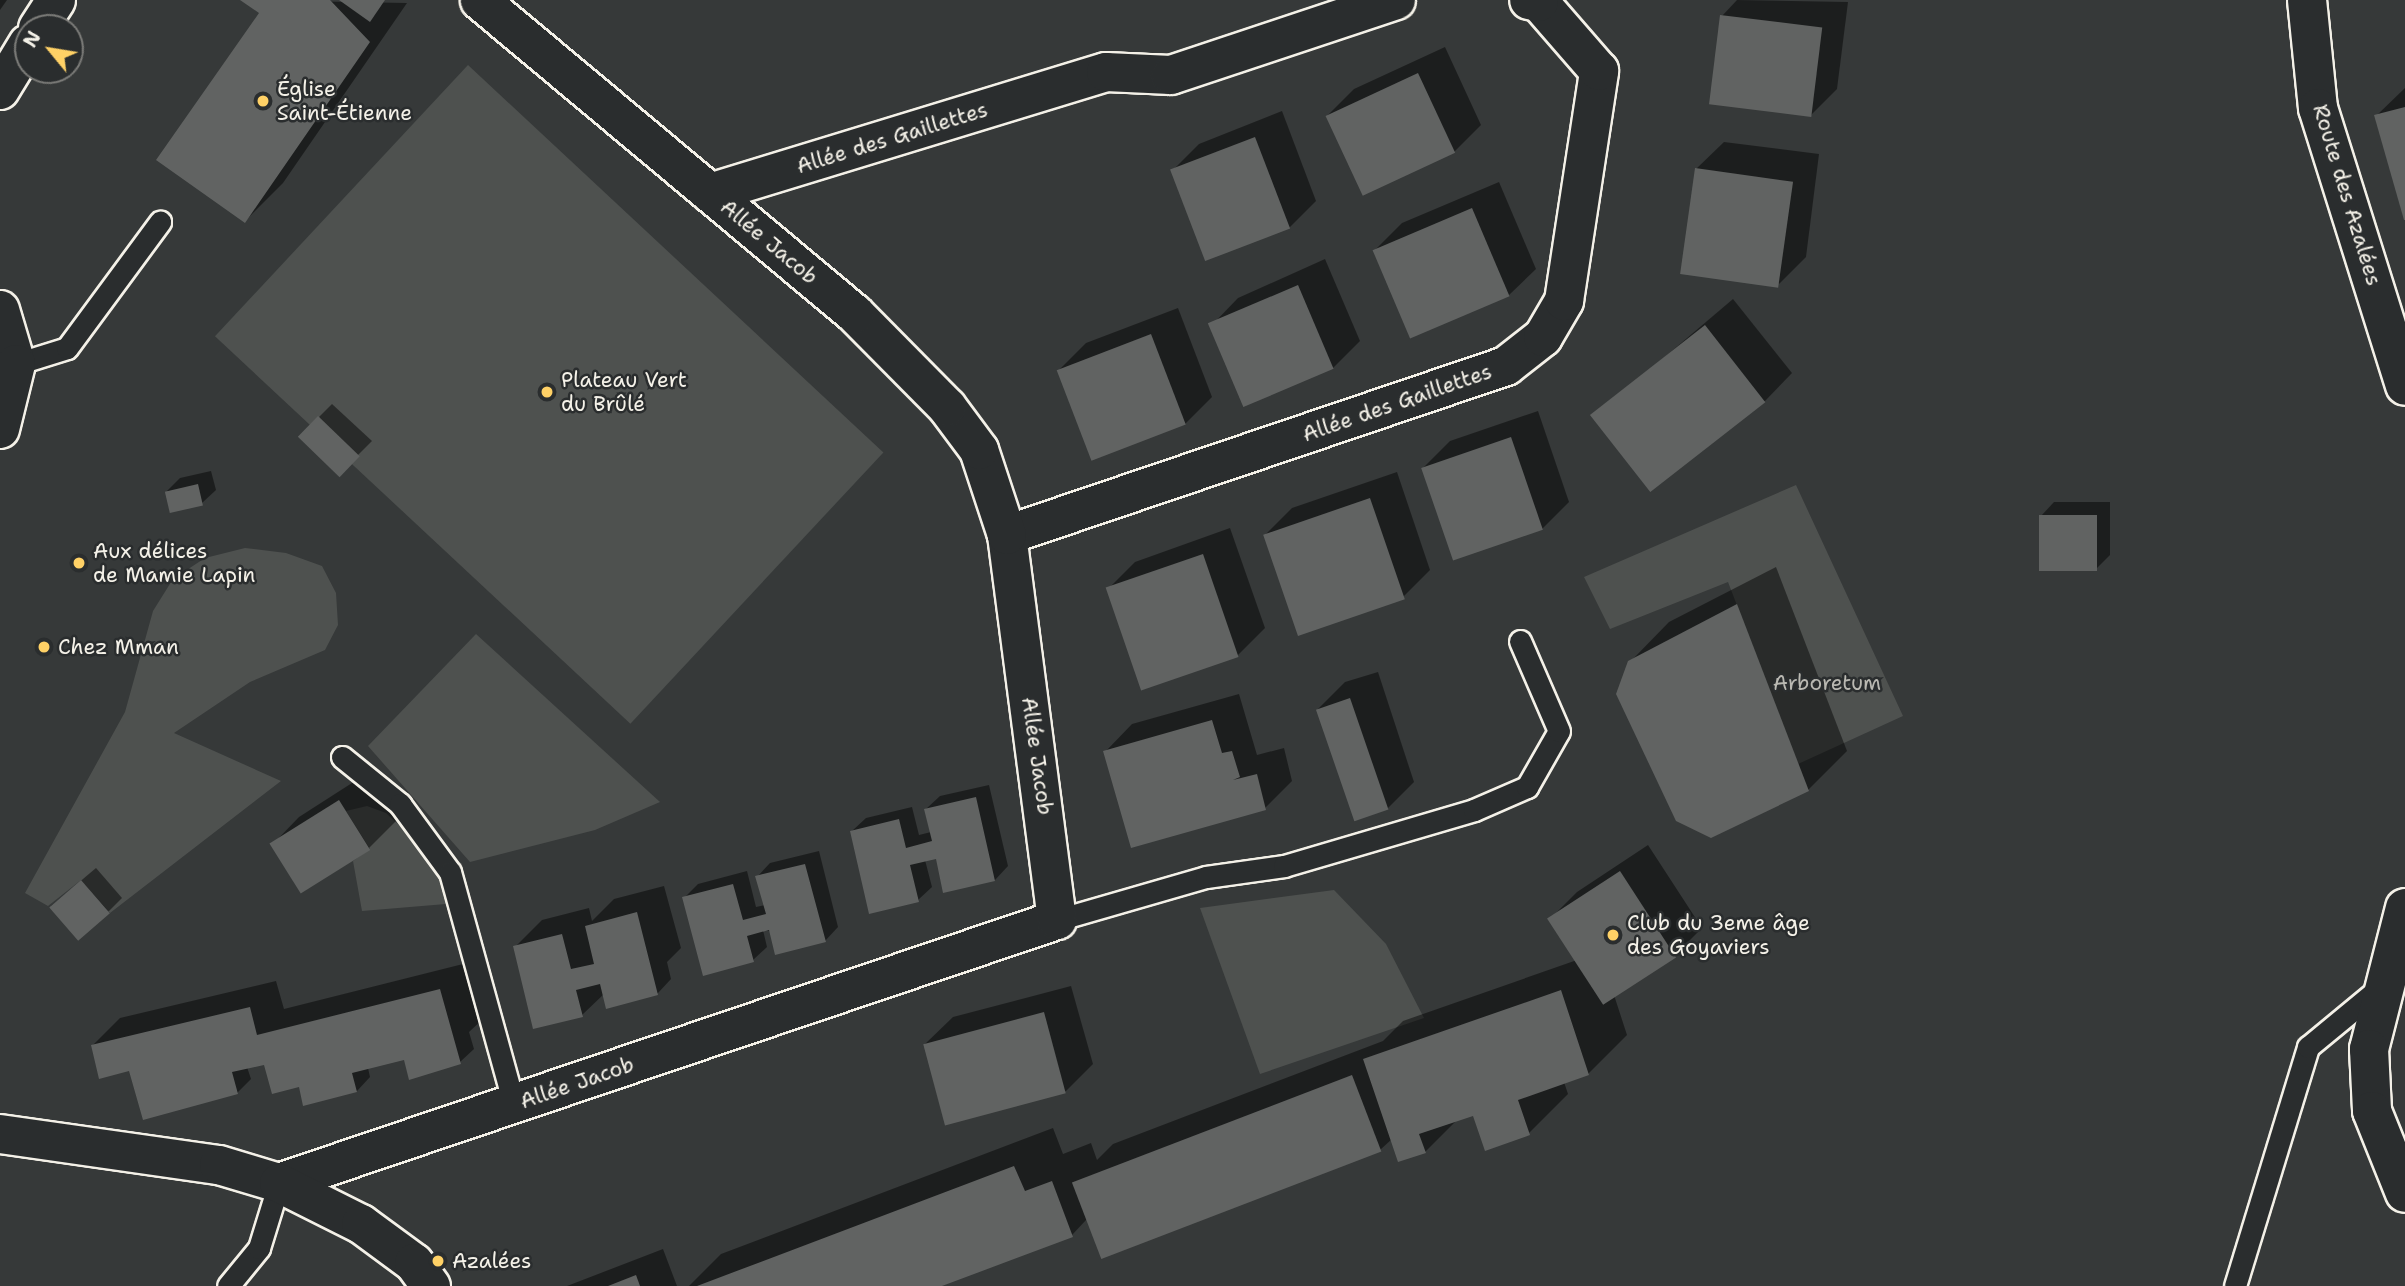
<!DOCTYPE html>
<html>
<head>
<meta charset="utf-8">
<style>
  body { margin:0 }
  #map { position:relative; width:2405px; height:1286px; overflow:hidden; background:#363939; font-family:"Shantell Sans",sans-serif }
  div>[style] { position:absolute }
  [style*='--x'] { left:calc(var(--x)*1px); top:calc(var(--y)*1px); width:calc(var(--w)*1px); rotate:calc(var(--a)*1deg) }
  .green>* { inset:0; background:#4e514f; transform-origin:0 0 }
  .shadow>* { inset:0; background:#0007 }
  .building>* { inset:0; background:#616362; transform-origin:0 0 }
  .roads { filter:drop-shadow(2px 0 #f4f1e8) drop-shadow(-2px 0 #f4f1e8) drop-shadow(0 2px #f4f1e8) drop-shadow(0 -2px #f4f1e8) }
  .lane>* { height:21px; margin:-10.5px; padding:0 10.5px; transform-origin:10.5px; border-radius:10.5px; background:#2a2d2e }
  .street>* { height:38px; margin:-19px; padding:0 19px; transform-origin:19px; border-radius:19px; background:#2a2d2e }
  .secondary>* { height:38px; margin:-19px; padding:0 19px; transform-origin:19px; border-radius:19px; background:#2a2d2e }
  .dots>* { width:19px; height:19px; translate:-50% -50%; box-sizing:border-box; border:4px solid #2a2d2e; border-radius:50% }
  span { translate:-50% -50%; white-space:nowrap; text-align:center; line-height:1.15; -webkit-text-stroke:5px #2a2d2e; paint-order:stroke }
  .poi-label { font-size:21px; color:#f4f1e8 }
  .left { translate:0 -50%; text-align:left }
  .street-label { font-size:21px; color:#f4f1e8 }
  .park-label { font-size:21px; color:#bab9b2 }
  .north { position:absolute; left:14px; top:14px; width:70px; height:70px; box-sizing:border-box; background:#2a2d2e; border:2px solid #7b7b78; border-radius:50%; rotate:300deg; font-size:19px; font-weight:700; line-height:28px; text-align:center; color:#f4f1e8 }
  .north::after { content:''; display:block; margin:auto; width:24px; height:32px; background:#ffd166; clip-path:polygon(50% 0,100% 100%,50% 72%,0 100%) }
</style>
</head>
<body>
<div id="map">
  <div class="green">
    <div style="left:468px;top:65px;width:568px;height:371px;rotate:43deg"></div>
    <div style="clip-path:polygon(1796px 485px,1903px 716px,1798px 764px,1728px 582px,1610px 629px,1584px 577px)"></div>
    <div style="clip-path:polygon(245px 548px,286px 553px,322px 566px,336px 593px,338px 625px,325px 650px,250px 682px,174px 733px,281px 781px,110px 913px,81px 880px,48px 906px,25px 893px,125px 712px,153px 611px,173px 579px,205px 558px)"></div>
    <div style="clip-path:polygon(476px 634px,660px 802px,595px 830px,470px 862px,368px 746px)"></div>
    <div style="clip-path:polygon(367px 806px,386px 813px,415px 840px,439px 874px,446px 904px,362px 911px,353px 861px,370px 849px,346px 811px)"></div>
    <div style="clip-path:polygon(1334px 890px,1386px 944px,1424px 1018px,1260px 1074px,1200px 908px)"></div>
  </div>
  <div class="shadow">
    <div style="clip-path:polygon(0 0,7px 0,0 10px)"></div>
    <div style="clip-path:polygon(244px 0,407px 3px,283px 183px,245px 221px,261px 12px)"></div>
    <div style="clip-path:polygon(1737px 0,1848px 2px,1837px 89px,1810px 116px,1722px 16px)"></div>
    <div style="clip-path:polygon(1445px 47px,1481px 125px,1454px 152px,1327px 116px,1354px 89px)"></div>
    <div style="clip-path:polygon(2405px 88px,2405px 216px,2376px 116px)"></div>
    <div style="clip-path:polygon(1282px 111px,1316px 201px,1289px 228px,1172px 171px,1199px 144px)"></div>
    <div style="clip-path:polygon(1724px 142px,1819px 154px,1806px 257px,1779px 284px,1696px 169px)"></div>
    <div style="clip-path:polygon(1499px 182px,1536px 269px,1508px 296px,1375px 250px,1402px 223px)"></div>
    <div style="clip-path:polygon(1325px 259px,1360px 341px,1333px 368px,1211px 326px,1238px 298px)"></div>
    <div style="clip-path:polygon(1733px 299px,1792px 373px,1765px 401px,1594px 417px)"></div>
    <div style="clip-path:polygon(1178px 308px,1212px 397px,1185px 424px,1059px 370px,1086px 343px)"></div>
    <div style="clip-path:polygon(332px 404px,372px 441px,340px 473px,319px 417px)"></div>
    <div style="clip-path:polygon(1538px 411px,1569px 502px,1542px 529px,1423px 468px,1450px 441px)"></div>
    <div style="clip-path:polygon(211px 471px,216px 490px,202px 503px,167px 491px,180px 478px)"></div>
    <div style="clip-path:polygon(1397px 472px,1430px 570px,1403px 597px,1265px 535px,1292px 508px)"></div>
    <div style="clip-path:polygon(2054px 502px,2110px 502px,2110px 555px,2096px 569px,2041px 516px)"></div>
    <div style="clip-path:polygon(1230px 528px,1265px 628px,1238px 655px,1108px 589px,1135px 562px)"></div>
    <div style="clip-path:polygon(1776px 567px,1847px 751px,1808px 790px,1630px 662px,1669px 622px)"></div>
    <div style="clip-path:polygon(1378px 672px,1414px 782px,1387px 809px,1318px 709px,1345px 682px)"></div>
    <div style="clip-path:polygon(1239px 694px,1257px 755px,1284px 748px,1292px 781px,1265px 808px,1105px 752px,1132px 724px)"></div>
    <div style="clip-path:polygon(366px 774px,396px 821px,369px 848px,302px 892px,272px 845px,299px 817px)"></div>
    <div style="clip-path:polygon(989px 785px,1008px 866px,995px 880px,937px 857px,925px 860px,932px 887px,918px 900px,852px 831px,866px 818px,912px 807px,919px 835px,931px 832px,926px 809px,940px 796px)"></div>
    <div style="clip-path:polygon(1648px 845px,1702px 928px,1675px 955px,1614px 995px,1627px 1035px,1588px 1074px,1564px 1082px,1568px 1094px,1529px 1133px,1486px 1149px,1474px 1114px,1457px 1120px,1425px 1152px,1392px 1139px,1380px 1150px,1087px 1219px,1072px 1235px,937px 1286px,689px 1286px,721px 1254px,1053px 1128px,1063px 1154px,1091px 1143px,1097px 1160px,1113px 1144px,1383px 1041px,1403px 1021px,1577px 960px,1550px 919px,1577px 892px)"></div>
    <div style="clip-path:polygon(819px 851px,838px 927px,825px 941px,763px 930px,767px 947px,753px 960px,684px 898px,698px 884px,747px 871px,756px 907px,765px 905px,757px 877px,770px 863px)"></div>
    <div style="clip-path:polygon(96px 868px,122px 898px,109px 911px,51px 906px)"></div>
    <div style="clip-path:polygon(664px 886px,681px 948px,667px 962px,671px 979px,658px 993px,604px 994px,582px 1015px,515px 947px,542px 920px,589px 908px,592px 921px,614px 899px)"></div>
    <div style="clip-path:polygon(467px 963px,483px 1019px,469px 1032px,474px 1049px,460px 1062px,405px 1058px,368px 1068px,370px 1077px,357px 1091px,300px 1085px,266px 1063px,247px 1067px,251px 1079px,237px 1093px,131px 1069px,93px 1045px,120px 1018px,276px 981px,284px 1009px)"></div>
    <div style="clip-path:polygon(1071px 986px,1093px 1064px,1066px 1091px,946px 1123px,925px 1044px,953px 1017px)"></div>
    <div style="clip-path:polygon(663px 1249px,677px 1286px,566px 1286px,567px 1286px)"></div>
  </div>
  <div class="building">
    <div style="clip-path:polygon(240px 0,330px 0,370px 42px,245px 223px,156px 160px,259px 13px)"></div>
    <div style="clip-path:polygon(339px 0,385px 0,370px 22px)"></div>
    <div style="left:1720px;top:15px;width:103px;height:90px;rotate:7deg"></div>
    <div style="left:1418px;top:73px;width:88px;height:102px;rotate:65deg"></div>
    <div style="clip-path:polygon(2405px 107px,2405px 220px,2404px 220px,2374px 115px)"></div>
    <div style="left:1255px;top:137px;width:98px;height:91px;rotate:69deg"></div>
    <div style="left:1695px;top:168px;width:99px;height:107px;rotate:8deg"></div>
    <div style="left:1472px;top:208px;width:96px;height:108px;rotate:67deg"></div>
    <div style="left:1298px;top:285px;width:91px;height:98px;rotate:67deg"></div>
    <div style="left:1705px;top:325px;width:98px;height:146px;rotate:52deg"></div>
    <div style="left:1151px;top:334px;width:97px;height:101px;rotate:69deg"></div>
    <div style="left:318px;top:416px;width:58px;height:29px;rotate:44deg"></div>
    <div style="left:1511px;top:437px;width:98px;height:95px;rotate:71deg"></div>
    <div style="left:198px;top:484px;width:22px;height:34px;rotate:77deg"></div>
    <div style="left:1370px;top:498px;width:107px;height:113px;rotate:71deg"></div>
    <div style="left:2039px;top:515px;width:58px;height:56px"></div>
    <div style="left:1203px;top:554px;width:109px;height:103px;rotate:71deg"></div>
    <div style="clip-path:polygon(1737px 604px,1809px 791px,1711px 838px,1676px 821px,1616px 694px,1628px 661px)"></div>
    <div style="left:1350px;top:698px;width:118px;height:36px;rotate:71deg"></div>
    <div style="clip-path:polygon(1212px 720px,1222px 753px,1232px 751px,1240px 777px,1233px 780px,1257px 774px,1266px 810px,1131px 848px,1103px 751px)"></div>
    <div style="clip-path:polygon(976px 797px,995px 881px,943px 893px,936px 859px,910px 865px,919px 902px,869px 914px,850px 831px,899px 819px,906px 848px,932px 841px,924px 809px)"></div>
    <div style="left:339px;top:800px;width:59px;height:82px;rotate:58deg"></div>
    <div style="clip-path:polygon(805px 864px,826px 942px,775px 955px,769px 930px,747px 936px,754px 962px,703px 976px,682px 897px,733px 884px,743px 920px,766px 914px,755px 876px)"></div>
    <div style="left:1620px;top:871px;width:103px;height:87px;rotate:57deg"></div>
    <div style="left:81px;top:880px;width:44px;height:42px;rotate:49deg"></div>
    <div style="clip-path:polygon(637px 912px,658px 995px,606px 1009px,600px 984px,576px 990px,583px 1017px,533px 1029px,513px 946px,562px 934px,571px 969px,594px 964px,585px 926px)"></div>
    <div style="clip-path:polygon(440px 989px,461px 1064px,409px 1080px,404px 1060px,352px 1073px,357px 1092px,303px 1106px,299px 1087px,272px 1094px,264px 1065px,232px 1072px,238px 1094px,143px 1120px,129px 1071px,99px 1079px,91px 1045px,250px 1007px,257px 1035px)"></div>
    <div style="clip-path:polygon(1561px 990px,1589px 1075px,1518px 1100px,1530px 1135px,1485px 1151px,1473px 1116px,1419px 1134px,1426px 1153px,1398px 1162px,1363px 1059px)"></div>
    <div style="left:1044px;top:1012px;width:84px;height:125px;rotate:75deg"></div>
    <div style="left:1352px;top:1075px;width:82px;height:300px;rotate:69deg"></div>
    <div style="clip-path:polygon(1014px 1166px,1025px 1191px,1052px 1181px,1073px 1237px,942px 1286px,697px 1286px)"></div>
    <div style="clip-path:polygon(636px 1275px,640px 1286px,608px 1286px)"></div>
  </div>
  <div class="roads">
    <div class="lane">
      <div style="--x:16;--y:364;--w:53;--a:-17.4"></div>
      <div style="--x:67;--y:348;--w:157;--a:-53.6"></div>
      <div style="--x:342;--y:757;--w:75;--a:39"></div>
      <div style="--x:400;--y:804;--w:84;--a:53.7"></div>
      <div style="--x:450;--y:872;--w:241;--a:74.6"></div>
      <div style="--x:1057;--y:920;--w:155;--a:-16.1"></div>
      <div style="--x:1206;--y:877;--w:79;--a:-8"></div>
      <div style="--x:1284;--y:866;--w:198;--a:-16.4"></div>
      <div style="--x:1474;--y:810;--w:58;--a:-23.5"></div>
      <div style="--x:1527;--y:787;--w:64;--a:-60.3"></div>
      <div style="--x:1559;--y:731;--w:98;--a:-113.4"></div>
      <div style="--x:228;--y:1286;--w:49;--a:-50.8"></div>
      <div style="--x:259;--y:1248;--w:68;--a:-72.9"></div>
      <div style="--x:2235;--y:1286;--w:250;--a:-73"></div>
      <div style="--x:2308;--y:1047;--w:96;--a:-39.5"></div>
    </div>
    <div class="street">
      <div style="--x:710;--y:193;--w:414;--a:-17"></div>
      <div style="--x:1106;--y:72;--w:65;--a:2.6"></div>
      <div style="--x:1171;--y:75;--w:237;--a:-18.4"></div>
      <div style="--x:1007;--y:535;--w:527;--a:-18.71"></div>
      <div style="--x:1506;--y:366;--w:47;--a:-38.1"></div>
      <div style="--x:1543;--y:337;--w:42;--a:-59.7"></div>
      <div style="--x:1564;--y:301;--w:233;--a:-81.3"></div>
      <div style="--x:1599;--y:71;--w:91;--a:-131"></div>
      <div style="--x:1539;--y:2;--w:10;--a:-169"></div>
      <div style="--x:279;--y:1183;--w:821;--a:-18.68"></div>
      <div style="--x:1057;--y:920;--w:388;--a:-97.4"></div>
      <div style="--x:1007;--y:535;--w:89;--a:-108.2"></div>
      <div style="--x:979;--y:450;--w:54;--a:-126.7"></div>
      <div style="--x:947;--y:407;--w:131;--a:-134.7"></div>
      <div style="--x:855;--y:314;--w:489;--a:-140.1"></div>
    </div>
    <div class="secondary">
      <div style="--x:2307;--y:0;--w:109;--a:84.2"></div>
      <div style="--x:2318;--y:108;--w:291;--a:72.6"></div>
      <div style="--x:38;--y:28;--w:33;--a:-57"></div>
      <div style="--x:0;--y:90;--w:54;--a:-58.7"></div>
      <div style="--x:0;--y:310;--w:56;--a:73.5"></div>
      <div style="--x:16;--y:364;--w:67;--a:103.8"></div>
      <div style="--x:2405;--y:908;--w:146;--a:104.3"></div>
      <div style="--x:2369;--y:1049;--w:62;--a:87.2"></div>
      <div style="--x:2372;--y:1111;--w:88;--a:68.1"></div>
      <div style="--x:0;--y:1134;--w:221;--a:8.1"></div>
      <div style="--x:219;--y:1165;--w:63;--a:16.7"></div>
      <div style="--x:279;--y:1183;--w:92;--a:26.6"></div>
      <div style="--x:361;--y:1224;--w:66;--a:36.3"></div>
      <div style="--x:414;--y:1263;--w:29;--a:54"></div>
    </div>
  </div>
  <div class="dots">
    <div style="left:263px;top:101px;background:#ffd166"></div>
    <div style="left:547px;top:392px;background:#ffd166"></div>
    <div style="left:79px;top:563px;background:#ffd166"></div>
    <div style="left:44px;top:647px;background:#ffd166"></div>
    <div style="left:1613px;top:935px;background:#ffd166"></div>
    <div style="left:438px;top:1261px;background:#ffd166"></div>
  </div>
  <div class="poi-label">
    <span class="left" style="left:277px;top:101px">Église<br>Saint-Étienne</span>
    <span class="left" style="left:561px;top:392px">Plateau Vert<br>du Brûlé</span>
    <span class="left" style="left:93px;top:563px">Aux délices<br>de Mamie Lapin</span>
    <span class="left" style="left:58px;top:647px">Chez Mman</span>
    <span class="left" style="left:1627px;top:935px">Club du 3eme âge<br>des Goyaviers</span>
    <span class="left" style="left:452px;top:1261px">Azalées</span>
  </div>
  <div class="street-label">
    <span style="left:892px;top:138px;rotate:-17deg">Allée des Gaillettes</span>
    <span style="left:2347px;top:195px;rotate:73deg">Route des Azalées</span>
    <span style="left:769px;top:242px;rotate:40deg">Allée Jacob</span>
    <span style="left:1397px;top:403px;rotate:-19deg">Allée des Gaillettes</span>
    <span style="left:1037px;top:756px;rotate:82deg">Allée Jacob</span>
    <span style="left:577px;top:1083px;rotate:-19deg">Allée Jacob</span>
  </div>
  <div class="park-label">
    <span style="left:1827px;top:683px">Arboretum</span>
  </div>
  <div class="north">N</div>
</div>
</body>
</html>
